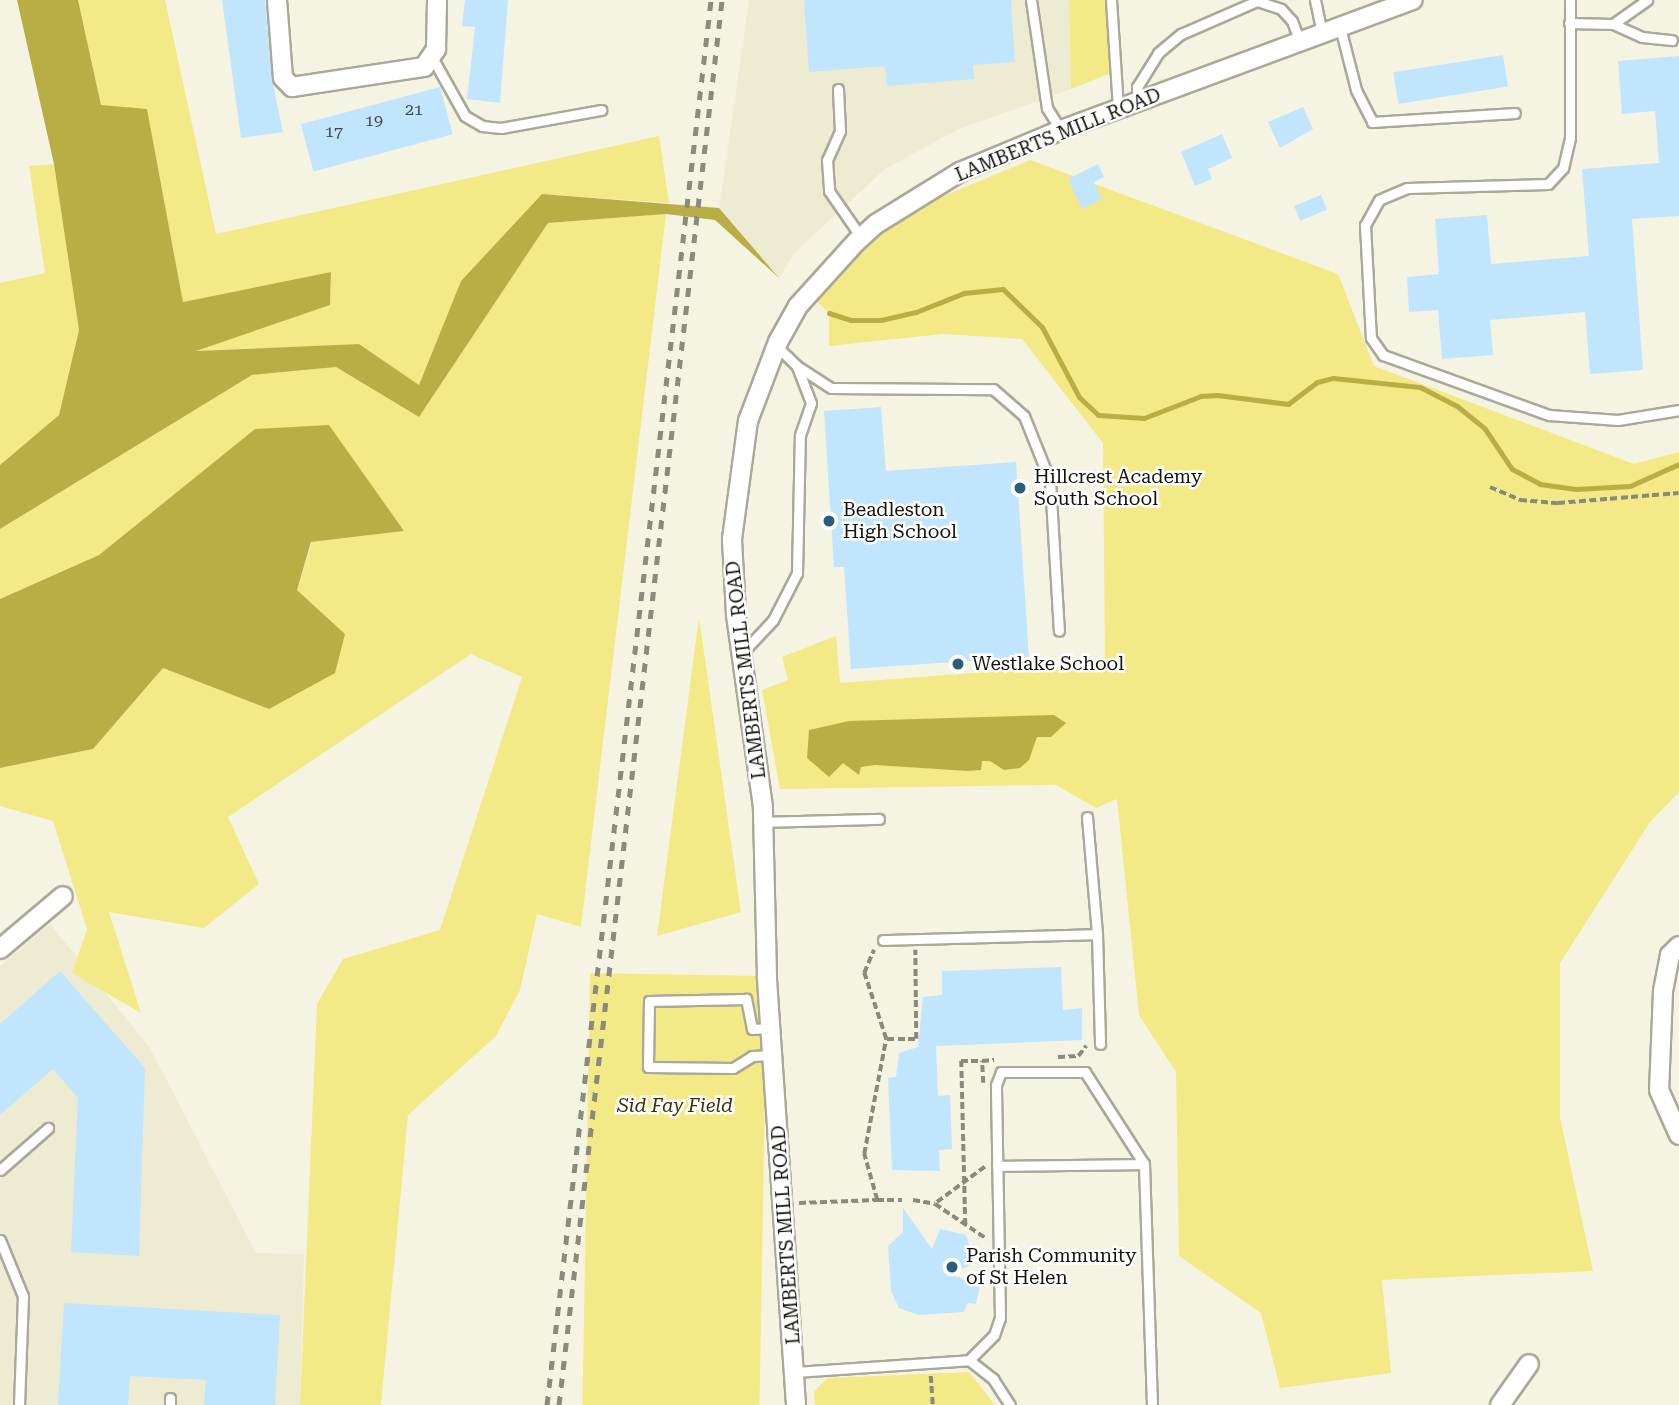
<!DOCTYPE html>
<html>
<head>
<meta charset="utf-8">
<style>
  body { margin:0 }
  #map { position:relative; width:1679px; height:1405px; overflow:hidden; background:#f5f4e3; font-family:"Roboto Serif",serif }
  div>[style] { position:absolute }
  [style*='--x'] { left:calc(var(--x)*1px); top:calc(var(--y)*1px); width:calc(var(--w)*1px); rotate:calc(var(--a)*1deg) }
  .built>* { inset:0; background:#edebd2 }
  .green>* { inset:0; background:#f3e986; transform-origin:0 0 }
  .water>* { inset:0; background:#b9ae46 }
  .stream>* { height:5px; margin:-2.5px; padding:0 2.5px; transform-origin:2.5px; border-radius:2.5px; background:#b9ae46 }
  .building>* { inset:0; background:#c1e5fd; transform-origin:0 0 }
  .path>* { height:3.5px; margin-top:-1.75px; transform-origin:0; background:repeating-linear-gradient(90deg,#8a897e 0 7px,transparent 0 10.5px) }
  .roads { filter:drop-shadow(2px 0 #aaa999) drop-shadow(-2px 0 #aaa999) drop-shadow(0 2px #aaa999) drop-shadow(0 -2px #aaa999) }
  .service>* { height:9px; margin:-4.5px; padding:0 4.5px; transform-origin:4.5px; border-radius:4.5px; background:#fff }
  .minor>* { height:18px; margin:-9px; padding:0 9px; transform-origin:9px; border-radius:9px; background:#fff }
  .rail>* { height:5px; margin-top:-2.5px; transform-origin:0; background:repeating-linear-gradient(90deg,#8a8a7e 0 9px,transparent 0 18px) }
  .dots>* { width:19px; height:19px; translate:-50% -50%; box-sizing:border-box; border:4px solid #fff; border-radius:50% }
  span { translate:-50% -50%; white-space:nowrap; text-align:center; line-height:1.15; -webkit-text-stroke:5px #fff; paint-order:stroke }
  .number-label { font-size:16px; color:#3e4849 }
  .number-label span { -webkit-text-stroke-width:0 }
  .street-label { font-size:19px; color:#13130d }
  .poi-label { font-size:19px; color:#13130d }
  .left { translate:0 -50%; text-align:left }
  .park-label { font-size:19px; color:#393407; font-style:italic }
</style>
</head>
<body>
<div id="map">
  <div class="built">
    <div style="clip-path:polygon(749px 0,1069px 0,1071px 89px,959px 129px,885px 169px,796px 251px,779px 278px,719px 209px)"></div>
    <div style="clip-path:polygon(50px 924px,150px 1048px,256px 1253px,304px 1254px,300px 1405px,0 1405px,0 966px)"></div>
  </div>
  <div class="green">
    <div style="clip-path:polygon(78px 0,165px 0,216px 234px,659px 136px,669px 203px,542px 194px,461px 281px,419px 385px,359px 344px,193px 351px,330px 305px,331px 272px,183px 302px,147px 110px,101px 105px)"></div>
    <div style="clip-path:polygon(1069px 0,1113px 0,1116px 71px,1071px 89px)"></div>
    <div style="clip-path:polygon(1030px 160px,1338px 274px,1374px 366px,1634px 464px,1679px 452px,1679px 792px,1650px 822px,1560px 963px,1560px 1117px,1593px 1271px,1382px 1280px,1391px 1373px,1280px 1388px,1261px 1313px,1179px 1256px,1176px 1072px,1139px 1015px,1117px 799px,1096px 808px,1056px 785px,780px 789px,762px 690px,788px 680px,782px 657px,836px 636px,840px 683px,1105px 663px,1103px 443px,1022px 339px,943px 334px,829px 346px,829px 313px,809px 294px,876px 224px)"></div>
    <div style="clip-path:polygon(54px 164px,79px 330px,59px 415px,0 465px,0 283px,45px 273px,29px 166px)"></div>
    <div style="clip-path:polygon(666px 214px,581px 927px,537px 914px,520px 990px,496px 1036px,408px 1115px,381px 1405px,300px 1405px,317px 1004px,343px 959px,440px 930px,522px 677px,471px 654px,228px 817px,259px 884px,204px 928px,109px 912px,141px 1013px,72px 973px,87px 929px,53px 821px,0 806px,0 768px,93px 749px,163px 668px,269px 709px,345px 634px,297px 590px,312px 542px,404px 531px,255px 429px,99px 555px,0 599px,0 529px,252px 375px,336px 367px,419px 417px,548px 223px)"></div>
    <div style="clip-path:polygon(699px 617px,741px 912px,657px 936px)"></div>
    <div style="left:590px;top:973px;width:177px;height:432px;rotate:1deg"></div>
    <div style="clip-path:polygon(969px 1372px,995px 1405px,815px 1405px,814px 1392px,827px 1378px)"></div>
  </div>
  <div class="water">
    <div style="clip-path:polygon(17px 0,78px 0,101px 105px,147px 109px,183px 302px,331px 272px,330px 305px,196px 351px,359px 344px,419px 385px,461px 281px,542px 194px,719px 208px,779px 278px,715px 220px,666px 214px,548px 223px,419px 417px,336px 367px,252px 375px,0 529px,0 465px,59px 415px,79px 330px,54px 164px)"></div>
    <div style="clip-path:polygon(329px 425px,404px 531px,311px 542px,297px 590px,345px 634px,335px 673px,269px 709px,163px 668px,93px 749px,0 768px,0 599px,99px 555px,255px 429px)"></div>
    <div style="clip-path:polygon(1054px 715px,1066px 723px,1051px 737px,1037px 737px,1029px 760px,1020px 768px,1004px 770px,990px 761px,982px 761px,981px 770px,968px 771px,875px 765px,861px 767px,859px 775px,843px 763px,829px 777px,807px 758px,809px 730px,849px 721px)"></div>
  </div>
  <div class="stream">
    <div style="--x:829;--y:313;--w:23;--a:18"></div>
    <div style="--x:851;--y:320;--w:30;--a:0"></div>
    <div style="--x:881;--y:320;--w:36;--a:-13"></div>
    <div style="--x:916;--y:312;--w:52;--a:-21.6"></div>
    <div style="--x:964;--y:293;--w:39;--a:-6"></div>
    <div style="--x:1003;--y:289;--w:54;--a:44.3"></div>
    <div style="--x:1042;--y:327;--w:79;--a:62.1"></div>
    <div style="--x:1079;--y:397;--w:26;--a:43"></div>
    <div style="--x:1098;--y:415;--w:46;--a:3.7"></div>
    <div style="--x:1144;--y:418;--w:61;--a:-21.1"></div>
    <div style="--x:1201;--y:396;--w:16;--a:-4"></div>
    <div style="--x:1217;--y:395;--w:72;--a:7.2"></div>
    <div style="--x:1288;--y:404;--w:36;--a:-37"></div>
    <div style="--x:1317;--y:382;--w:16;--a:-14"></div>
    <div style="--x:1333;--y:378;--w:87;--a:5.9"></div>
    <div style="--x:1420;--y:387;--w:42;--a:27.2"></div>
    <div style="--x:1457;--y:406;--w:36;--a:39"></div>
    <div style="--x:1485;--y:429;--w:48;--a:56"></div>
    <div style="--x:1512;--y:469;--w:32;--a:28"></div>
    <div style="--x:1540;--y:484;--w:36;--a:8"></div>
    <div style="--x:1576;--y:489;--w:54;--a:-3.2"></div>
    <div style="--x:1630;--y:486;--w:54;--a:-24.2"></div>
  </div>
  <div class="building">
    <div style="clip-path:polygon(222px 0,265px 0,272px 79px,283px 132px,241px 138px)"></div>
    <div style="clip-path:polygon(465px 0,508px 0,500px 103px,467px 99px,475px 27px,462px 26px)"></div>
    <div style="clip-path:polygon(804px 0,1011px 0,1015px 62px,973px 65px,974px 79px,887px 86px,885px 66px,809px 72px)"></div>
    <div style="left:1503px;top:55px;width:32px;height:111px;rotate:81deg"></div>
    <div style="clip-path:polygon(1679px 56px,1679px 216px,1632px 219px,1643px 370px,1590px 374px,1585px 312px,1490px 320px,1493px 355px,1442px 359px,1438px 310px,1409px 312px,1407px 277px,1439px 274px,1435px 219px,1487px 215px,1491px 264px,1589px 256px,1582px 169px,1659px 163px,1655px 111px,1622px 114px,1618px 61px)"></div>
    <div style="left:440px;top:87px;width:49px;height:144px;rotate:75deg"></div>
    <div style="clip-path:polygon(1303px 107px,1313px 129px,1280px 148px,1268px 122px)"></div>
    <div style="clip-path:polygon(1222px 134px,1232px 158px,1208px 169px,1212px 179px,1195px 186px,1181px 152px)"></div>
    <div style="clip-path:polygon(1098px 164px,1104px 177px,1094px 182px,1102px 199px,1082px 209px,1068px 179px)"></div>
    <div style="left:1321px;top:195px;width:16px;height:29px;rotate:68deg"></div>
    <div style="clip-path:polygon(881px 407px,886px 471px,1016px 462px,1029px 657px,851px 669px,844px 567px,834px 567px,824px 411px)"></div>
    <div style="clip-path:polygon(1061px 967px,1063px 1010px,1082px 1008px,1082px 1040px,936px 1046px,938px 1096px,950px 1095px,952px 1149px,939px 1150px,940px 1171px,892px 1170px,888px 1078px,896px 1077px,899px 1053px,918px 1047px,923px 997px,942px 995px,942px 971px)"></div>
    <div style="clip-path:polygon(60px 971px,145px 1068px,139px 1256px,71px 1252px,78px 1098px,53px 1069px,0 1115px,0 1024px)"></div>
    <div style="clip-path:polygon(903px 1208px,932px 1249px,940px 1229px,966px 1235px,975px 1263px,950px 1274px,980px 1285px,976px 1304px,968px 1303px,963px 1312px,919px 1315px,899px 1308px,891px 1291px,888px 1246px,903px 1232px)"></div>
    <div style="clip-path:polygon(64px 1303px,280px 1315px,275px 1405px,204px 1405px,206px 1380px,130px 1376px,128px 1405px,58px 1405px)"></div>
  </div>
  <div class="path">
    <div style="--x:1490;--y:487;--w:33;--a:23"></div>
    <div style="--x:1520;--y:500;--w:38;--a:5"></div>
    <div style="--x:1558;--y:503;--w:121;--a:-4.7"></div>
    <div style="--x:887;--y:1039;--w:29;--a:0"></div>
    <div style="--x:916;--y:1039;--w:89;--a:-90.6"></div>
    <div style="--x:1058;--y:1057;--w:20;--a:-3"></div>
    <div style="--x:1078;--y:1056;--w:13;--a:-51"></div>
    <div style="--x:983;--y:1083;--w:22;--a:-93"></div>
    <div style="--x:982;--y:1061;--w:12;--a:-5"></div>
    <div style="--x:985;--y:1167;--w:62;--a:143.5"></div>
    <div style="--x:935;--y:1204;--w:63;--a:33.9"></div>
    <div style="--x:877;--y:1200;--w:25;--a:0"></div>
    <div style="--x:913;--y:1200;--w:22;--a:10"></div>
    <div style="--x:799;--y:1203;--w:78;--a:-2.2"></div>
    <div style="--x:877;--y:1200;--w:48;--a:-105.8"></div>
    <div style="--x:864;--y:1154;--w:117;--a:-79.2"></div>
    <div style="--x:886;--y:1039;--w:70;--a:-108.4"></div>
    <div style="--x:864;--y:973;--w:25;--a:-67"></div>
    <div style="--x:965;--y:1225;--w:164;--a:-91.4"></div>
    <div style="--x:961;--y:1061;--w:21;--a:0"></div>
    <div style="--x:931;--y:1376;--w:29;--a:86"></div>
  </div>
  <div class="roads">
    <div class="service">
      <div style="--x:1031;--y:0;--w:109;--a:81.6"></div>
      <div style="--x:1047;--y:108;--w:26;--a:58"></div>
      <div style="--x:1111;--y:0;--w:109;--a:86.3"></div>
      <div style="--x:1315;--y:0;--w:35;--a:78"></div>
      <div style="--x:1570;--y:0;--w:138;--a:90"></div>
      <div style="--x:1570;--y:138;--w:31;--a:103"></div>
      <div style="--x:1563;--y:168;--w:22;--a:133"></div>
      <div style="--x:1548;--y:184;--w:141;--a:178.4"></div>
      <div style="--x:1407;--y:188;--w:30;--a:157"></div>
      <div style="--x:1379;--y:200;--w:29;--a:119"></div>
      <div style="--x:1365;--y:225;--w:113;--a:87"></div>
      <div style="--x:1371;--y:338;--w:21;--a:55"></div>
      <div style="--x:1383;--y:355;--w:177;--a:19.9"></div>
      <div style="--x:1549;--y:415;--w:69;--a:4.1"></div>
      <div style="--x:1618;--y:420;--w:62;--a:-9.3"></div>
      <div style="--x:1569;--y:23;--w:44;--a:1.3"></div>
      <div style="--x:1613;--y:24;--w:42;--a:-35.2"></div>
      <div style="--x:1613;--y:24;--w:32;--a:24"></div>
      <div style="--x:1642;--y:37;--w:30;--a:6"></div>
      <div style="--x:1340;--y:27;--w:65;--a:75.7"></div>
      <div style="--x:1356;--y:90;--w:36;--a:63"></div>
      <div style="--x:1372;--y:122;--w:143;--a:-3.6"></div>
      <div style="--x:433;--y:59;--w:65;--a:60.7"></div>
      <div style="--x:465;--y:116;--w:20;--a:30"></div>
      <div style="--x:482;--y:126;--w:19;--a:6"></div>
      <div style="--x:501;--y:128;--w:102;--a:-10.2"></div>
      <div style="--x:838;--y:89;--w:42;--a:87.3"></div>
      <div style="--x:840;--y:131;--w:32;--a:114"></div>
      <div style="--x:827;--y:160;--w:31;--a:86"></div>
      <div style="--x:829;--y:191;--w:56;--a:55.2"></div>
      <div style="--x:1138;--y:102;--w:15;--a:-94"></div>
      <div style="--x:1137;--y:87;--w:40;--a:-58"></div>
      <div style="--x:1158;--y:53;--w:30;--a:-40"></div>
      <div style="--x:1181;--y:34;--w:83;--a:-23.5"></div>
      <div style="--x:1257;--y:1;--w:25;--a:18"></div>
      <div style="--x:1281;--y:9;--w:16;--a:47"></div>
      <div style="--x:1292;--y:21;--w:22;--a:69"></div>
      <div style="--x:797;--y:366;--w:40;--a:32.9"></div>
      <div style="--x:831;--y:388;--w:162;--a:0.4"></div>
      <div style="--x:993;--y:389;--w:41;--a:41.1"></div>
      <div style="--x:1024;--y:416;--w:70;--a:68.2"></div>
      <div style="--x:1050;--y:481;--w:150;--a:86.6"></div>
      <div style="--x:743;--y:652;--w:44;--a:-46.8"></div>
      <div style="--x:773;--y:620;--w:53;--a:-62.9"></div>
      <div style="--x:797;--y:573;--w:138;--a:-88.8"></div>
      <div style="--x:800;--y:435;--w:34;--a:-71"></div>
      <div style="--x:811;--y:403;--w:40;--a:-111"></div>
      <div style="--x:797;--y:366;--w:28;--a:-136"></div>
      <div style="--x:1087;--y:817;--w:117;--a:85.1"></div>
      <div style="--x:764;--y:822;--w:115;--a:-1.5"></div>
      <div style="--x:883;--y:940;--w:214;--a:-1.6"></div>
      <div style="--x:1097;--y:934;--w:110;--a:88.4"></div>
      <div style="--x:771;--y:1028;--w:19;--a:177"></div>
      <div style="--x:752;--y:1029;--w:31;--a:-101"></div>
      <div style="--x:746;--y:999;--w:97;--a:178.8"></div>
      <div style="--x:649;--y:1001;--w:66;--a:90.9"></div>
      <div style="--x:648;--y:1067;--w:85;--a:0.7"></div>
      <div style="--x:733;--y:1068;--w:22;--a:-32"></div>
      <div style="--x:752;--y:1056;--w:21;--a:-3"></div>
      <div style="--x:997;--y:1166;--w:147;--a:-0.8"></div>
      <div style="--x:0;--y:1170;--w:64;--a:-41.2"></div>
      <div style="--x:0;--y:1240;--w:61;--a:67.7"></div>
      <div style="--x:23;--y:1296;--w:109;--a:92.1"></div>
      <div style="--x:969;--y:1360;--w:31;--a:38"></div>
      <div style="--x:993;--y:1379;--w:31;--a:57"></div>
      <div style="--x:795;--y:1372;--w:174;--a:-3.9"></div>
      <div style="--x:969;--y:1360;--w:35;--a:-45"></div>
      <div style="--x:994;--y:1335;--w:18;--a:-71"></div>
      <div style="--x:1000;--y:1318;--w:233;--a:-91"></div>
      <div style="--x:996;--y:1085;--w:14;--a:-69"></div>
      <div style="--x:1001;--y:1072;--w:84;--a:0"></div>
      <div style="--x:1085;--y:1072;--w:109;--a:57.3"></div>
      <div style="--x:1144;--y:1164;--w:241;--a:88.1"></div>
      <div style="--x:170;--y:1405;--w:7;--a:-90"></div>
    </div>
    <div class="minor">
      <div style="--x:277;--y:0;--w:78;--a:85.6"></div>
      <div style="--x:283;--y:78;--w:13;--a:45"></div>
      <div style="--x:292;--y:87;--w:134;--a:-8.6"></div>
      <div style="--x:424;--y:67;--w:22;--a:-56"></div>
      <div style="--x:436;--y:49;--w:49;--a:-88.8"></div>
      <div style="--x:1679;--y:946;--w:13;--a:135"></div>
      <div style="--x:1670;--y:955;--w:38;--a:101"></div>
      <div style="--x:1663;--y:992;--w:98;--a:92.3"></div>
      <div style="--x:1659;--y:1090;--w:49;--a:66"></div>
      <div style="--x:0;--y:949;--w:82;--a:-40.1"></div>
      <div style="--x:796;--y:1405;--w:430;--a:-93.9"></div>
      <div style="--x:767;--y:976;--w:169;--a:-91.4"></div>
      <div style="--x:763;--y:807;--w:195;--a:-98"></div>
      <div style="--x:736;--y:614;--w:75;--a:-93.1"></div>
      <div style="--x:732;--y:539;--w:119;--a:-82.3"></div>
      <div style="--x:748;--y:421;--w:85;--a:-69.2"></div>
      <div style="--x:778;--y:342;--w:41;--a:-60.9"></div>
      <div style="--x:798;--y:306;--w:86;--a:-47.8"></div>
      <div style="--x:856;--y:242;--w:27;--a:-42"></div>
      <div style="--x:876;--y:224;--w:99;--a:-31.8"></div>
      <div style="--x:960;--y:172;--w:109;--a:-22.6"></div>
      <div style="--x:1061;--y:130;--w:375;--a:-20.3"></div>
      <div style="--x:1500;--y:1405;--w:50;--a:-54.7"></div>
    </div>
  </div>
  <div class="rail">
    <div style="--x:547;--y:1405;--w:1415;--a:-83.34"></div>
    <div style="--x:559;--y:1405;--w:1414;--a:-83.38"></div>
  </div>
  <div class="dots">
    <div style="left:1020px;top:488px;background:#2b5c7a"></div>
    <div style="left:829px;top:521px;background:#2b5c7a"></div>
    <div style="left:958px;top:664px;background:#2b5c7a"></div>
    <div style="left:952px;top:1267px;background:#2b5c7a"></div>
  </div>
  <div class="number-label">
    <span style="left:414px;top:110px">21</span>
    <span style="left:374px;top:121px">19</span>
    <span style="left:334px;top:132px">17</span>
  </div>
  <div class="street-label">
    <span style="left:1058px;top:135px;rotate:-22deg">LAMBERTS MILL ROAD</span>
    <span style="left:746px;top:670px;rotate:-97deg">LAMBERTS MILL ROAD</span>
    <span style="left:786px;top:1235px;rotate:-94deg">LAMBERTS MILL ROAD</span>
  </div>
  <div class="poi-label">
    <span class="left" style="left:1034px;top:488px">Hillcrest Academy<br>South School</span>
    <span class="left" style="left:843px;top:521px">Beadleston<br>High School</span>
    <span class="left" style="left:972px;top:664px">Westlake School</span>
    <span class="left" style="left:966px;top:1267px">Parish Community<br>of St Helen</span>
  </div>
  <div class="park-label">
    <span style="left:675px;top:1106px">Sid Fay Field</span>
  </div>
</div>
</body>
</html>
